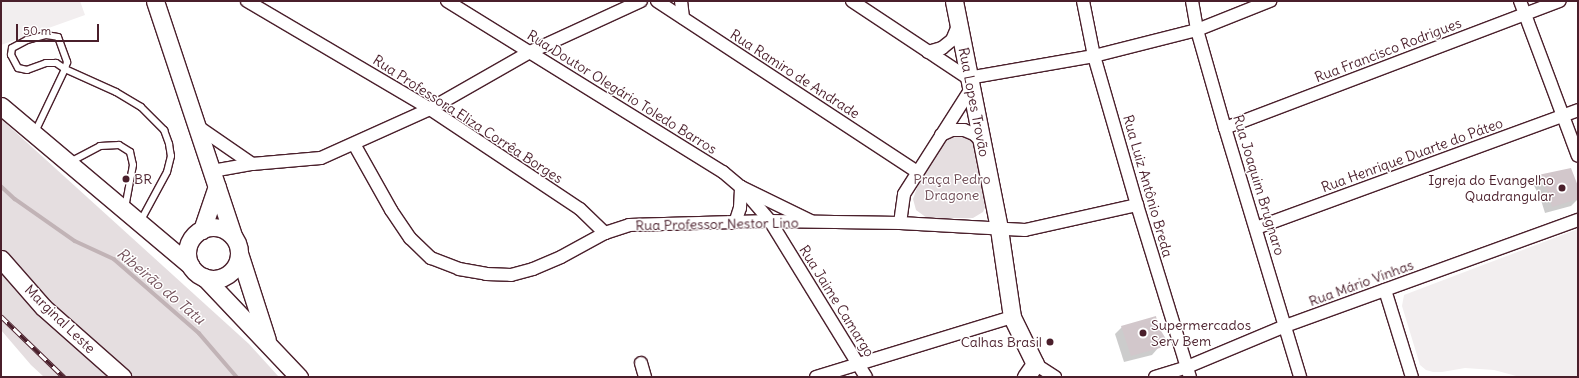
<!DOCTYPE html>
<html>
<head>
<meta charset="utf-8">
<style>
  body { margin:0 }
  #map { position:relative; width:1579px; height:378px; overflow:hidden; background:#fff; font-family:Delius,sans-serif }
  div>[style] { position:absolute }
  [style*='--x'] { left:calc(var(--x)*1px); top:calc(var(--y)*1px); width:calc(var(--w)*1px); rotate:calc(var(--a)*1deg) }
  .built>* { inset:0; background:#f2eeef }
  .green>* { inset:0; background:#e5dee0 }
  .shadow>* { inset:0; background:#0003 }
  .stream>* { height:3.5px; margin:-1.75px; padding:0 1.75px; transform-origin:1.75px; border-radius:1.75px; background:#c1b3b6 }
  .building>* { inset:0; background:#d2c7cb }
  .roads { filter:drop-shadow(1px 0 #4a1f2b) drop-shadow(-1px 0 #4a1f2b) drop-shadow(0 1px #4a1f2b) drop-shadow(0 -1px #4a1f2b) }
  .lane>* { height:6px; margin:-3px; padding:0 3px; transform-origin:3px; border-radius:3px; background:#fff }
  .street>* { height:12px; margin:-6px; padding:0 6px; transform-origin:6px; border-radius:6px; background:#fff }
  .secondary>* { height:17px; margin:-8.5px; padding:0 8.5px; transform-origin:8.5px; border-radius:8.5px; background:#fff }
  .secondary>.ring { margin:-8.5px; padding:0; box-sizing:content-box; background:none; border:17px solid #fff; border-radius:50% }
  .rail>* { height:4.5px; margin-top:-2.25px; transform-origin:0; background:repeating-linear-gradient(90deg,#fff 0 9px,#4a1f2b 0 18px); box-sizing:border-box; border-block:1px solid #4a1f2b }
  .dots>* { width:11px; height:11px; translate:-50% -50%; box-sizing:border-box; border:2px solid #fff; border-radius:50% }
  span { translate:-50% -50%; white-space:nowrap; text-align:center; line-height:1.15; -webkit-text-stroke:3px #fff; paint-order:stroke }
  .street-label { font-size:14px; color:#4a1f2b }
  .poi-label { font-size:14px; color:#4a1f2b }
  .left { translate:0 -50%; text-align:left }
  .right { translate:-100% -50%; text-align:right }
  .park-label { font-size:14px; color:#714f58 }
  .water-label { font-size:15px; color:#74535c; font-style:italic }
  .frame { position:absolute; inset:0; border:2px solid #4a1f2b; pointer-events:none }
  .scale { position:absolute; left:16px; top:24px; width:83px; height:18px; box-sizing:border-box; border:2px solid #4a1f2b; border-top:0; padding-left:5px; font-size:12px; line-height:14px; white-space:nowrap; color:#4a1f2b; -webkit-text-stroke:3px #fff; paint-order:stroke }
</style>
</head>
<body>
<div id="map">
  <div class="built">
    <div style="clip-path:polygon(1px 1px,80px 1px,85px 15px,1px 45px)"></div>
    <div style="clip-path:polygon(1578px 229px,1578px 377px,1520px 377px,1494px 370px,1465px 368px,1442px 372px,1433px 372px,1426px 370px,1420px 365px,1402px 306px,1404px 295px)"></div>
  </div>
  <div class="green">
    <div style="clip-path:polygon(1px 119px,249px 344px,279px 377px,44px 377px,31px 365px,1px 330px)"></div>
    <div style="clip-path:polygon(955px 133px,974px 139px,987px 203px,983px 212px,973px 218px,927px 218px,916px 210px,913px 199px,918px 185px,947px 138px)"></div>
  </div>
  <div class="shadow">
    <div style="clip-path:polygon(1536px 1px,1543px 1px,1536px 4px)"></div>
    <div style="clip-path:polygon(1539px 176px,1578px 188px,1578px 199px,1571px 206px,1545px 213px,1540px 197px,1532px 182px)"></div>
    <div style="clip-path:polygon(1157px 326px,1159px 347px,1152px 355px,1124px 362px,1115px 334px,1122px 327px)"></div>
  </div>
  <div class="stream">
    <div style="--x:1;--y:186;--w:19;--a:43"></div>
    <div style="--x:15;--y:199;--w:73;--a:35"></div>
    <div style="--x:75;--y:241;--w:43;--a:24.8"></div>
    <div style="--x:114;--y:259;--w:113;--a:41"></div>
    <div style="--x:199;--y:333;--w:58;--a:49.2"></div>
  </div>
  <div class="building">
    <div style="clip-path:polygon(1571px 168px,1578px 186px,1578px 199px,1552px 207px,1547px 190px,1538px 175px)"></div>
    <div style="clip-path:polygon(1156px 316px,1158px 326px,1166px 339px,1163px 345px,1160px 348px,1131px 356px,1121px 326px)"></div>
  </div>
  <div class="roads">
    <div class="lane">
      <div style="--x:46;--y:35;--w:12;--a:9"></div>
      <div style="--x:58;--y:37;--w:27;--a:70"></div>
      <div style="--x:67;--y:62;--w:7;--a:106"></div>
      <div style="--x:65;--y:69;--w:11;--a:-146"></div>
      <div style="--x:56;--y:63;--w:10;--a:180"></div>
      <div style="--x:46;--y:63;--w:20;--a:160"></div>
      <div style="--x:27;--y:70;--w:9;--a:-167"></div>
      <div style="--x:18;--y:68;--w:15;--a:-118"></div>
      <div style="--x:11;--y:55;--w:7;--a:-82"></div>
      <div style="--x:12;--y:48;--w:17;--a:-28"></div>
      <div style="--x:27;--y:40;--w:20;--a:-15"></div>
      <div style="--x:35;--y:132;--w:70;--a:-64.5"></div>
      <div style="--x:65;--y:69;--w:56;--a:24.3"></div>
      <div style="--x:116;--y:92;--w:29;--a:31"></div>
      <div style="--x:141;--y:107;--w:33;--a:45"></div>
      <div style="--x:164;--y:130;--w:15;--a:70"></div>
      <div style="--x:169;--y:144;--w:12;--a:81"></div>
      <div style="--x:171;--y:156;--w:16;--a:104"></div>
      <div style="--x:167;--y:172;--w:57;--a:118.4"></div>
      <div style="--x:70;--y:162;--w:34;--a:-28"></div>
      <div style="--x:100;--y:146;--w:19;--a:-3"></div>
      <div style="--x:119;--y:145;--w:13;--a:32"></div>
      <div style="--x:130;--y:152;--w:13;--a:77"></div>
      <div style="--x:133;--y:165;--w:44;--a:100.5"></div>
    </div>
    <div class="street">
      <div style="--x:247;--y:1;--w:212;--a:30.5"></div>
      <div style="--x:430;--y:109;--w:180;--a:33.7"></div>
      <div style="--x:580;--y:209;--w:35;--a:44"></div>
      <div style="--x:447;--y:1;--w:325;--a:31.8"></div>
      <div style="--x:723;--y:172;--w:23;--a:40"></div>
      <div style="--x:741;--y:187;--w:45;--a:49.5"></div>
      <div style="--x:770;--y:221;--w:183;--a:58.4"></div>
      <div style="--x:657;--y:1;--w:311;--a:33.3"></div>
      <div style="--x:681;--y:1;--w:17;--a:83"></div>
      <div style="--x:852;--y:1;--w:139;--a:33.6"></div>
      <div style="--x:968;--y:78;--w:128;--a:-9.9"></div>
      <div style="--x:1094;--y:56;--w:106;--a:-14.2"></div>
      <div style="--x:1197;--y:30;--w:79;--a:-21.7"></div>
      <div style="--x:1083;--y:1;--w:56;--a:78.7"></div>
      <div style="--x:1094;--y:56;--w:155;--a:73.9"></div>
      <div style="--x:1137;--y:205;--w:180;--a:72.9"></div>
      <div style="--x:1192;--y:1;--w:29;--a:80"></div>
      <div style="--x:1197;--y:30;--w:102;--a:74.1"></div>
      <div style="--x:1225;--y:128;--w:260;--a:73.2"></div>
      <div style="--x:1520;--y:1;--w:165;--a:69.5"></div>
      <div style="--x:928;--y:52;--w:15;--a:-16"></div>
      <div style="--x:942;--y:48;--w:13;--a:-39"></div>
      <div style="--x:952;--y:40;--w:15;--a:-67"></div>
      <div style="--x:197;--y:126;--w:67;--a:34.6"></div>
      <div style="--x:1225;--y:128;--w:358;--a:-20.8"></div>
      <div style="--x:941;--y:135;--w:12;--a:-24"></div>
      <div style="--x:952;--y:130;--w:12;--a:0"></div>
      <div style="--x:964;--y:130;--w:11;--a:22"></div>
      <div style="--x:974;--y:134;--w:10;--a:45"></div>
      <div style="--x:354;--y:144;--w:76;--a:60.7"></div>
      <div style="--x:391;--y:210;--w:34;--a:56"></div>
      <div style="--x:410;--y:238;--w:29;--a:44"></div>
      <div style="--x:431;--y:258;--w:30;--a:21"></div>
      <div style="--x:459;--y:269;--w:27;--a:10"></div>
      <div style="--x:486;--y:274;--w:25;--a:2"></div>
      <div style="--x:511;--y:275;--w:23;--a:-15"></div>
      <div style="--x:533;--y:269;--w:30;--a:-23"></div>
      <div style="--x:561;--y:257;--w:50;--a:-28.6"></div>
      <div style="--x:605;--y:233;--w:25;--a:-18"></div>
      <div style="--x:629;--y:225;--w:141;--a:-1.6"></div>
      <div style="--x:770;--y:221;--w:130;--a:0.9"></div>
      <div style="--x:900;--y:223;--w:125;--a:3.2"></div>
      <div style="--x:1025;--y:230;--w:115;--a:-12.6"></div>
      <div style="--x:212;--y:171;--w:41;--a:-9.9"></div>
      <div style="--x:252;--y:164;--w:69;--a:-5"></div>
      <div style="--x:321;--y:158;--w:120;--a:-24.2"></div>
      <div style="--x:430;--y:109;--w:115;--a:-29.7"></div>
      <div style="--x:530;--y:52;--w:122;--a:-24.7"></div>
      <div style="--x:732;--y:223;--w:5;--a:-37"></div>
      <div style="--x:736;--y:220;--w:13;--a:-72"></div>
      <div style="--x:740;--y:208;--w:21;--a:-87"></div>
      <div style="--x:741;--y:187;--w:78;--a:25.9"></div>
      <div style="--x:900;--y:223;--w:29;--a:-82"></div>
      <div style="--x:904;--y:194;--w:125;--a:-57.5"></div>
      <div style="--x:1256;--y:228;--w:343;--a:-20.1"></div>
      <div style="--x:1385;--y:290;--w:91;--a:72.8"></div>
      <div style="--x:641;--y:363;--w:15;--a:74"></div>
      <div style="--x:1035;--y:364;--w:24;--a:33"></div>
      <div style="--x:816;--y:377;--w:205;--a:-17"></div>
      <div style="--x:1155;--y:377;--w:34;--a:-17"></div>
      <div style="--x:1187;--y:367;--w:106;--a:-22.7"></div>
      <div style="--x:1285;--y:326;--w:312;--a:-19.9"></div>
    </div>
    <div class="secondary">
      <div style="--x:155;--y:1;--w:248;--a:71.6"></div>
      <div style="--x:954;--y:1;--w:232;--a:78.8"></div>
      <div style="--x:999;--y:229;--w:89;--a:81.6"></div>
      <div style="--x:1012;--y:317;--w:52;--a:63.9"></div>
      <div style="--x:1035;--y:364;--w:16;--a:125"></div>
      <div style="--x:1;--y:106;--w:248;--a:40.1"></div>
      <div class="ring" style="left:187px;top:227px;width:35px;height:35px"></div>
      <div style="--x:202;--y:230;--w:46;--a:-71.2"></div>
      <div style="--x:239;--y:253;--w:91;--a:72.2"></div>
      <div style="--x:1;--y:259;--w:64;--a:48.8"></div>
      <div style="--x:43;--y:307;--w:106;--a:41.5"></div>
      <div style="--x:204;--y:277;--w:138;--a:46.5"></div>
    </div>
  </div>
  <div class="rail">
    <div style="--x:1;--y:316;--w:88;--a:44.1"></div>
  </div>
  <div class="dots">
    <div style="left:126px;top:179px;background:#4a1f2b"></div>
    <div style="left:1562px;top:188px;background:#4a1f2b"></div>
    <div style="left:1143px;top:333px;background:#4a1f2b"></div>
    <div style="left:1050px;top:342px;background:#4a1f2b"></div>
  </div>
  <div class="street-label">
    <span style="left:1388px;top:50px;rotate:-21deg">Rua Francisco Rodrigues</span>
    <span style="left:795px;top:74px;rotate:33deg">Rua Ramiro de Andrade</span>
    <span style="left:622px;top:92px;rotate:32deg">Rua Doutor Olegário Toledo Barros</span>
    <span style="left:974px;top:102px;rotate:79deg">Rua Lopes Trovão</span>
    <span style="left:468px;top:119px;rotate:33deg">Rua Professora Eliza Corrêa Borges</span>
    <span style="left:1412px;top:155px;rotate:-20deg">Rua Henrique Duarte do Páteo</span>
    <span style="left:1259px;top:185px;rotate:73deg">Rua Joaquim Brugnaro</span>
    <span style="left:1148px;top:186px;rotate:74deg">Rua Luiz Antônio Breda</span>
    <span style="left:717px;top:224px;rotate:-1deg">Rua Professor Nestor Lino</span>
    <span style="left:1361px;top:283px;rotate:-20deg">Rua Mário Vinhas</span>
    <span style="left:837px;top:301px;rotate:58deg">Rua Jaime Camargo</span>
    <span style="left:60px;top:319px;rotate:44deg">Marginal Leste</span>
  </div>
  <div class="poi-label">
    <span class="left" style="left:134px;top:179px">BR</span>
    <span class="right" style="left:1554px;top:188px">Igreja do Evangelho<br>Quadrangular</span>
    <span class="left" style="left:1151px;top:333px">Supermercados<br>Serv Bem</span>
    <span class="right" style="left:1042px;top:342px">Calhas Brasil</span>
  </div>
  <div class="park-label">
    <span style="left:952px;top:187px">Praça Pedro<br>Dragone</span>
  </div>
  <div class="water-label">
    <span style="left:161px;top:286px;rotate:40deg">Ribeirão do Tatu</span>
  </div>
  <div class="frame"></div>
  <div class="scale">50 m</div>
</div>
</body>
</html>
